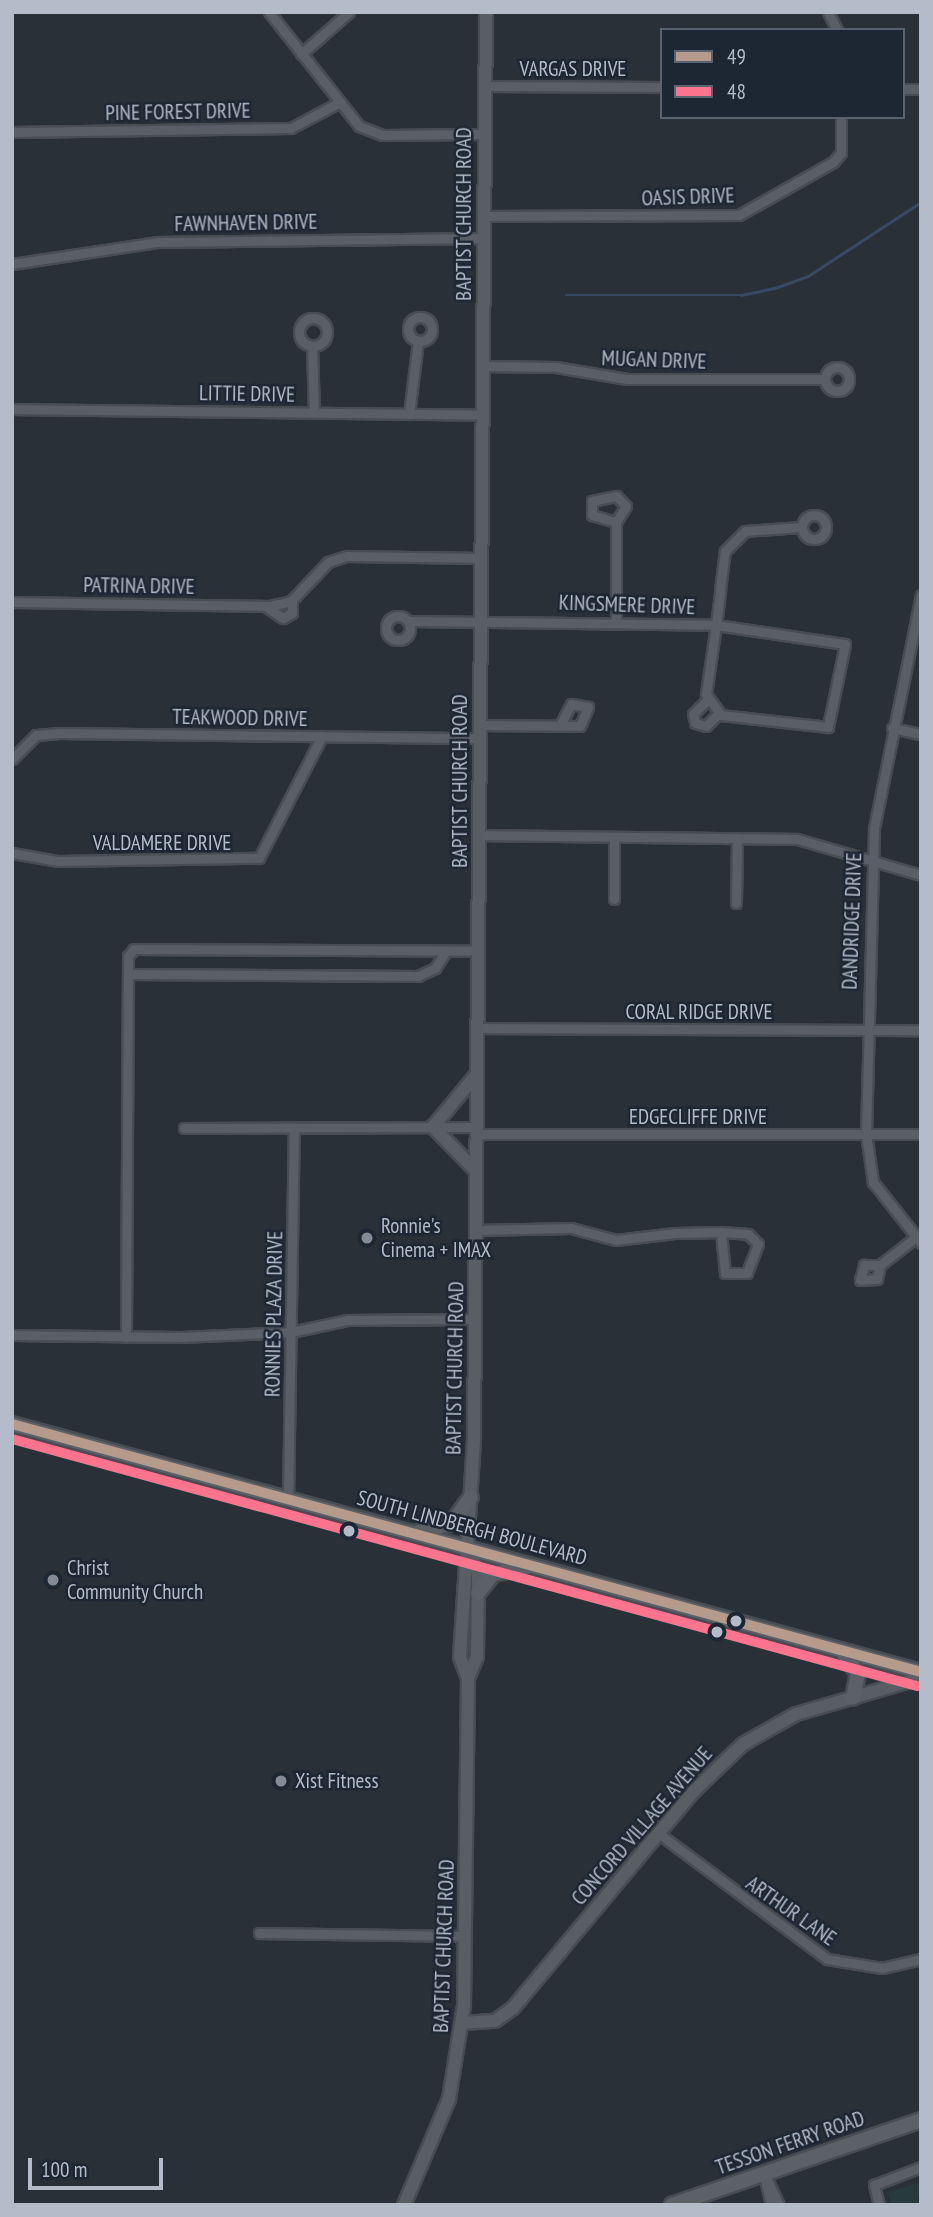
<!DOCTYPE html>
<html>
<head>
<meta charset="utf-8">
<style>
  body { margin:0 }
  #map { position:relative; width:933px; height:2217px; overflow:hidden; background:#2a3038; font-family:"PT Sans Narrow",sans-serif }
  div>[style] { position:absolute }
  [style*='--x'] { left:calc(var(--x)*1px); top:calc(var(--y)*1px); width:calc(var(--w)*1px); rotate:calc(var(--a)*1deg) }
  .green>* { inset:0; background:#273a3e }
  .stream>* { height:2.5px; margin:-1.25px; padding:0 1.25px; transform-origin:1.25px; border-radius:1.25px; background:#384963 }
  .roads { filter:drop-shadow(2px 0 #484c53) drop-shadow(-2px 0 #484c53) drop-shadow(0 2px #484c53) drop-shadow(0 -2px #484c53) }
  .street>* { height:9px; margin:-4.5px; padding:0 4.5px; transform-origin:4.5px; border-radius:4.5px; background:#5a5e66 }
  .street>.ring { margin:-4.5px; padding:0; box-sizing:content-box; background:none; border:9px solid #5a5e66; border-radius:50% }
  .secondary>* { height:12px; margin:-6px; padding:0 6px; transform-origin:6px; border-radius:6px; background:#595d64 }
  .primary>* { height:14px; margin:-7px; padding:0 7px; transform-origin:7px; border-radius:7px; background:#5c6168 }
  .bus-1>* { height:10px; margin:-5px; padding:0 5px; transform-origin:5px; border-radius:5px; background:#b69a8b }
  .bus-2>* { height:10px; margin:-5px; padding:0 5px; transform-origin:5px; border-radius:5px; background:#fc738d }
  .dots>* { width:19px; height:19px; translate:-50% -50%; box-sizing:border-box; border:4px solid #1d2633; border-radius:50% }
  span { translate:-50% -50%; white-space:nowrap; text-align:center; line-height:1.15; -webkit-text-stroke:5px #1d2633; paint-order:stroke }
  .street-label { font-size:21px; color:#b4bcc9 }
  .poi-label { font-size:21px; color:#b4bcc9 }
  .left { translate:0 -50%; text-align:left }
  .frame { position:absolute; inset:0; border:14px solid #b4bcc9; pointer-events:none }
  .legend { position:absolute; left:660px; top:28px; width:245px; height:91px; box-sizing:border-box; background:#1d2633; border:2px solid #59626f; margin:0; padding:9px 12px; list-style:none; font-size:21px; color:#b4bcc9 }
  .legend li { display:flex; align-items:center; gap:14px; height:35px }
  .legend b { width:35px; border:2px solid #59626f }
  .scale { position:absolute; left:28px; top:2158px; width:135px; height:32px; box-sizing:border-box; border:4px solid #b4bcc9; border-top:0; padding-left:9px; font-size:21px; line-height:24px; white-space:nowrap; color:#b4bcc9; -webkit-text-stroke:5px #1d2633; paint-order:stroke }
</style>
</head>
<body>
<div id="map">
  <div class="green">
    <div style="clip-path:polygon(921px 2182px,917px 2205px,892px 2205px,887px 2193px)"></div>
  </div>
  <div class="stream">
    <div style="--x:566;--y:295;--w:175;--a:0"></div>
    <div style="--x:741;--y:295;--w:35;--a:-12"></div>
    <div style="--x:775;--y:288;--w:35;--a:-20"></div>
    <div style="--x:808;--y:276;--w:135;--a:-33.2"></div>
  </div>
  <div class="roads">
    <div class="street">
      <div style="--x:269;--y:12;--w:145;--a:51.7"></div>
      <div style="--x:359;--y:126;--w:25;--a:21"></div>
      <div style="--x:382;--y:135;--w:101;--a:-0.6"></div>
      <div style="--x:828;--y:12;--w:20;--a:63"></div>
      <div style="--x:301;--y:54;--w:64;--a:-41.2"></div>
      <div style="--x:484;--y:86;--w:178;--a:0.3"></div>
      <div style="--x:903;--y:89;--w:18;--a:0"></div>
      <div style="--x:12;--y:132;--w:279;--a:-0.8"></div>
      <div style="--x:291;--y:128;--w:53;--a:-28"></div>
      <div style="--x:483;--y:216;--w:256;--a:-0.2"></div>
      <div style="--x:739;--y:215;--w:108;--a:-29.4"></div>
      <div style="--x:833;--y:162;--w:12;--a:-48"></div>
      <div style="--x:841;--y:153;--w:36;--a:-90"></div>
      <div style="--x:12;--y:264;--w:148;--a:-8.6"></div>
      <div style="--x:158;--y:242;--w:325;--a:-0.7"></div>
      <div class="ring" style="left:408px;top:317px;width:15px;height:15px"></div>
      <div class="ring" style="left:299px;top:318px;width:19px;height:19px"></div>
      <div style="--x:312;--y:346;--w:67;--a:88.3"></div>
      <div style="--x:482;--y:366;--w:74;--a:0.8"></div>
      <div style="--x:556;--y:367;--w:72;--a:9.6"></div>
      <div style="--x:627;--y:379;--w:198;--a:0"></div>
      <div class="ring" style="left:825px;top:367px;width:15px;height:15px"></div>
      <div style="--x:12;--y:409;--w:470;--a:0.7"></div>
      <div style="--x:409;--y:414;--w:74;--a:-83"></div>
      <div class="ring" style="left:802px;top:515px;width:15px;height:15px"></div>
      <div style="--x:616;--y:522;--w:25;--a:-164"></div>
      <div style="--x:592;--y:515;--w:14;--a:-90"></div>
      <div style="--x:592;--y:501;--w:25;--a:-12"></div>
      <div style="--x:616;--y:496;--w:14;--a:45"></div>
      <div style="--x:626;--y:506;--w:19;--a:122"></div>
      <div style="--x:616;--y:522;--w:99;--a:90"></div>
      <div style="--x:921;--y:595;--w:239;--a:101.4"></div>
      <div style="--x:874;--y:829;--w:305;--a:91.5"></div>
      <div style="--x:866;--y:1134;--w:49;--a:81.7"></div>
      <div style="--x:873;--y:1182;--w:78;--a:51.8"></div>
      <div style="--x:12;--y:602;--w:258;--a:0.9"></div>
      <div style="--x:270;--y:606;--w:22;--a:-13"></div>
      <div style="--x:291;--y:601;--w:54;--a:-46.5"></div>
      <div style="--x:328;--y:562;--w:20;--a:-18"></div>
      <div style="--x:347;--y:556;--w:134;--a:0.9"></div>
      <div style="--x:265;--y:606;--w:22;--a:34"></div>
      <div style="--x:283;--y:618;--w:10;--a:-29"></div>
      <div style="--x:292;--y:613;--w:13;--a:-90"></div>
      <div class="ring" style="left:386px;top:616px;width:15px;height:15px"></div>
      <div style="--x:408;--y:621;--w:308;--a:0.7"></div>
      <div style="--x:716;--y:625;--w:130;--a:8.4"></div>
      <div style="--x:845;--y:644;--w:85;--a:101.6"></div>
      <div style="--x:828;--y:727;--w:108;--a:-173.6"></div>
      <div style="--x:721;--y:715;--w:26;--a:-126"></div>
      <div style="--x:706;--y:694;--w:70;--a:-81.8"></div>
      <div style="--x:716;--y:625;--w:35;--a:-83"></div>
      <div style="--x:720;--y:590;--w:39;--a:-83"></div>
      <div style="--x:725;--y:551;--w:28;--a:-45"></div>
      <div style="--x:745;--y:531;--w:56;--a:-4.1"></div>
      <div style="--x:708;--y:699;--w:21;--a:135"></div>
      <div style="--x:693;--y:714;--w:9;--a:77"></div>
      <div style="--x:695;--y:723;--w:11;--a:15"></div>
      <div style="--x:706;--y:726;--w:17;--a:-45"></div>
      <div style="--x:479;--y:725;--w:101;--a:0.6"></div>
      <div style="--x:580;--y:726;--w:21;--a:-67"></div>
      <div style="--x:588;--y:707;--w:17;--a:-170"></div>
      <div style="--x:571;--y:704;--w:22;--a:117"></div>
      <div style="--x:892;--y:728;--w:30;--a:12"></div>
      <div style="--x:12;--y:759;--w:34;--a:-45"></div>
      <div style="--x:36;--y:735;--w:23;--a:-5"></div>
      <div style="--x:59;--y:733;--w:420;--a:0.7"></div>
      <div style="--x:478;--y:835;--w:319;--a:0.7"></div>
      <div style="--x:797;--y:839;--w:129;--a:16.2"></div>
      <div style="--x:12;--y:853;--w:47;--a:9.9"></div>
      <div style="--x:58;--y:861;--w:201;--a:-0.9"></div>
      <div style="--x:259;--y:858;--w:137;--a:-62.7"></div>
      <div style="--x:614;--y:899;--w:62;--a:-90"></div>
      <div style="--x:736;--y:903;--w:65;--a:-89.1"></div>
      <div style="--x:128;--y:974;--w:290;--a:0.4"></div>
      <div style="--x:418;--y:976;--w:19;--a:-25"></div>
      <div style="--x:435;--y:968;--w:20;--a:-57"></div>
      <div style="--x:477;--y:1028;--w:444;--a:0.3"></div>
      <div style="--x:184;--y:1128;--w:291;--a:-0.2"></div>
      <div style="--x:476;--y:1134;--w:445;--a:0"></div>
      <div style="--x:476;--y:1230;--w:95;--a:-1.2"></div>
      <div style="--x:571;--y:1228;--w:47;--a:14.9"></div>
      <div style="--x:616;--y:1240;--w:59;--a:-6.8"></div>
      <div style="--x:675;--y:1233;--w:46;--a:-1.2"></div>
      <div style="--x:721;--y:1232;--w:27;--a:4"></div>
      <div style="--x:748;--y:1234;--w:14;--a:45"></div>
      <div style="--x:758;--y:1244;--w:31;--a:111"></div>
      <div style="--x:747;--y:1273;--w:22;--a:180"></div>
      <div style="--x:725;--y:1273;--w:41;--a:-95.6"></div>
      <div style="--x:880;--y:1265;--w:14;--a:102"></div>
      <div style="--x:877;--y:1279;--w:17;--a:177"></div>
      <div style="--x:860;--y:1280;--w:16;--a:-75"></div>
      <div style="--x:864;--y:1265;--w:16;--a:0"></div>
      <div style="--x:880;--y:1265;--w:46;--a:-37.9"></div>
      <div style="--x:12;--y:1335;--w:169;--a:0.7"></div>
      <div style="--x:181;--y:1337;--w:110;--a:-2.6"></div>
      <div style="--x:291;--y:1332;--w:57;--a:-12.1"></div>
      <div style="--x:347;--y:1320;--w:128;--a:-0.4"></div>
      <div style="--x:126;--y:1337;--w:381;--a:-89.7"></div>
      <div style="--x:128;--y:956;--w:9;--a:-49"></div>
      <div style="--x:134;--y:949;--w:344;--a:0.3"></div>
      <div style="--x:288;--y:1500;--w:372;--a:-89.1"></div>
      <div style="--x:658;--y:1833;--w:211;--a:36.7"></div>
      <div style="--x:827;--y:1959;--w:56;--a:9.3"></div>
      <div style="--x:882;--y:1968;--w:40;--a:-13"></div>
      <div style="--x:259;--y:1933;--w:207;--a:0.8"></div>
      <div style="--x:764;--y:2173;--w:35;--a:65"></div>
      <div style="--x:765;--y:2179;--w:27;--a:77"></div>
      <div style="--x:879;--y:2205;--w:21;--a:-104"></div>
      <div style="--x:874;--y:2185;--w:50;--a:-21"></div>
    </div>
    <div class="secondary">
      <div style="--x:476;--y:1171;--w:62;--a:-134.3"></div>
      <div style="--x:433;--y:1127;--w:67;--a:-50.4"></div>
      <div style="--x:468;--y:1678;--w:23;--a:-67"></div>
      <div style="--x:477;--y:1657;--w:83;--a:-89.3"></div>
      <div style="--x:478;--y:1574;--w:26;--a:-108"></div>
      <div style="--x:463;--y:2023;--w:32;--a:-4"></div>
      <div style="--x:495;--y:2021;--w:22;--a:-36"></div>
      <div style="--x:513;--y:2008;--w:283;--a:-50.2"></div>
      <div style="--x:694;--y:1791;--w:68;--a:-43.8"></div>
      <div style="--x:743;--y:1744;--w:61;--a:-29.5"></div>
      <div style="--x:796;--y:1714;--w:130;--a:-16.1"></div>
      <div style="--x:404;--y:2205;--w:115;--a:-67"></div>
      <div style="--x:449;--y:2099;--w:95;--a:-80.9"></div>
      <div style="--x:464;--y:2005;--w:327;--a:-89.3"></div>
      <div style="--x:468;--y:1678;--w:22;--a:-111"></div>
      <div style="--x:460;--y:1657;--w:216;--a:-86.3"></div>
      <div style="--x:474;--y:1441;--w:1429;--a:-89.52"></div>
    </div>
    <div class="primary">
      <div style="--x:12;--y:1424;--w:942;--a:15.26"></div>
      <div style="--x:415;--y:1533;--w:38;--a:-15"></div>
      <div style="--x:452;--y:1523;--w:32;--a:-54"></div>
      <div style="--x:478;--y:1593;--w:24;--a:-52"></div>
      <div style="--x:493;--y:1574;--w:34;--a:-12"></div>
      <div style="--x:841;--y:1650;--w:29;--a:54"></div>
      <div style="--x:858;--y:1673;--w:25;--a:101"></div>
      <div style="--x:672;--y:2205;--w:263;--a:-18.8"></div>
    </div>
  </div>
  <div class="bus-1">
    <div style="--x:12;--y:1424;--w:942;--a:15.26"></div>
  </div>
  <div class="bus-2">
    <div style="--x:12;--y:1439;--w:938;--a:15.27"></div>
  </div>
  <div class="dots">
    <div style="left:367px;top:1238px;background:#848b96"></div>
    <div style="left:349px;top:1531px;background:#b4bcc9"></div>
    <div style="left:53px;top:1580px;background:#848b96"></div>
    <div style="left:736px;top:1621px;background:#b4bcc9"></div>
    <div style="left:717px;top:1632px;background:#b4bcc9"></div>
    <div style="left:281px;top:1781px;background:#848b96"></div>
  </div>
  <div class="street-label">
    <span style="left:573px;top:69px">VARGAS DRIVE</span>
    <span style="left:178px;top:112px;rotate:-1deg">PINE FOREST DRIVE</span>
    <span style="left:688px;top:197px;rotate:-2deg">OASIS DRIVE</span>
    <span style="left:464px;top:214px;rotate:-90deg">BAPTIST CHURCH ROAD</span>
    <span style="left:246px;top:223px;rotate:-1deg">FAWNHAVEN DRIVE</span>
    <span style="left:654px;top:360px;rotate:2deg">MUGAN DRIVE</span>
    <span style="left:247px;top:394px;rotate:1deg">LITTIE DRIVE</span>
    <span style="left:139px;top:586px;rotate:1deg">PATRINA DRIVE</span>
    <span style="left:627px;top:605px;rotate:2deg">KINGSMERE DRIVE</span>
    <span style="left:240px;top:718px;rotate:1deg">TEAKWOOD DRIVE</span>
    <span style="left:460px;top:781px;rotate:-90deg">BAPTIST CHURCH ROAD</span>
    <span style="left:162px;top:843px">VALDAMERE DRIVE</span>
    <span style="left:852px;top:921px;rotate:-88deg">DANDRIDGE DRIVE</span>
    <span style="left:699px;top:1012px">CORAL RIDGE DRIVE</span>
    <span style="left:698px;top:1117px">EDGECLIFFE DRIVE</span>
    <span style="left:274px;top:1314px;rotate:-89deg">RONNIES PLAZA DRIVE</span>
    <span style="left:455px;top:1368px;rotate:-89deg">BAPTIST CHURCH ROAD</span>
    <span style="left:472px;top:1528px;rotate:15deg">SOUTH LINDBERGH BOULEVARD</span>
    <span style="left:642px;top:1826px;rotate:-49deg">CONCORD VILLAGE AVENUE</span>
    <span style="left:791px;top:1911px;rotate:35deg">ARTHUR LANE</span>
    <span style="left:444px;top:1946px;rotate:-88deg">BAPTIST CHURCH ROAD</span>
    <span style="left:790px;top:2143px;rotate:-19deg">TESSON FERRY ROAD</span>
  </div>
  <div class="poi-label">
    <span class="left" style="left:381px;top:1238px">Ronnie's<br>Cinema + IMAX</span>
    <span class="left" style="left:67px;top:1580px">Christ<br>Community Church</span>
    <span class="left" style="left:295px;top:1781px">Xist Fitness</span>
  </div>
  <div class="frame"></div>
  <ul class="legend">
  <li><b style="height:9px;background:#b69a8b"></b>49</li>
  <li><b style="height:9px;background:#fc738d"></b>48</li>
  </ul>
  <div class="scale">100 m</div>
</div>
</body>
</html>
